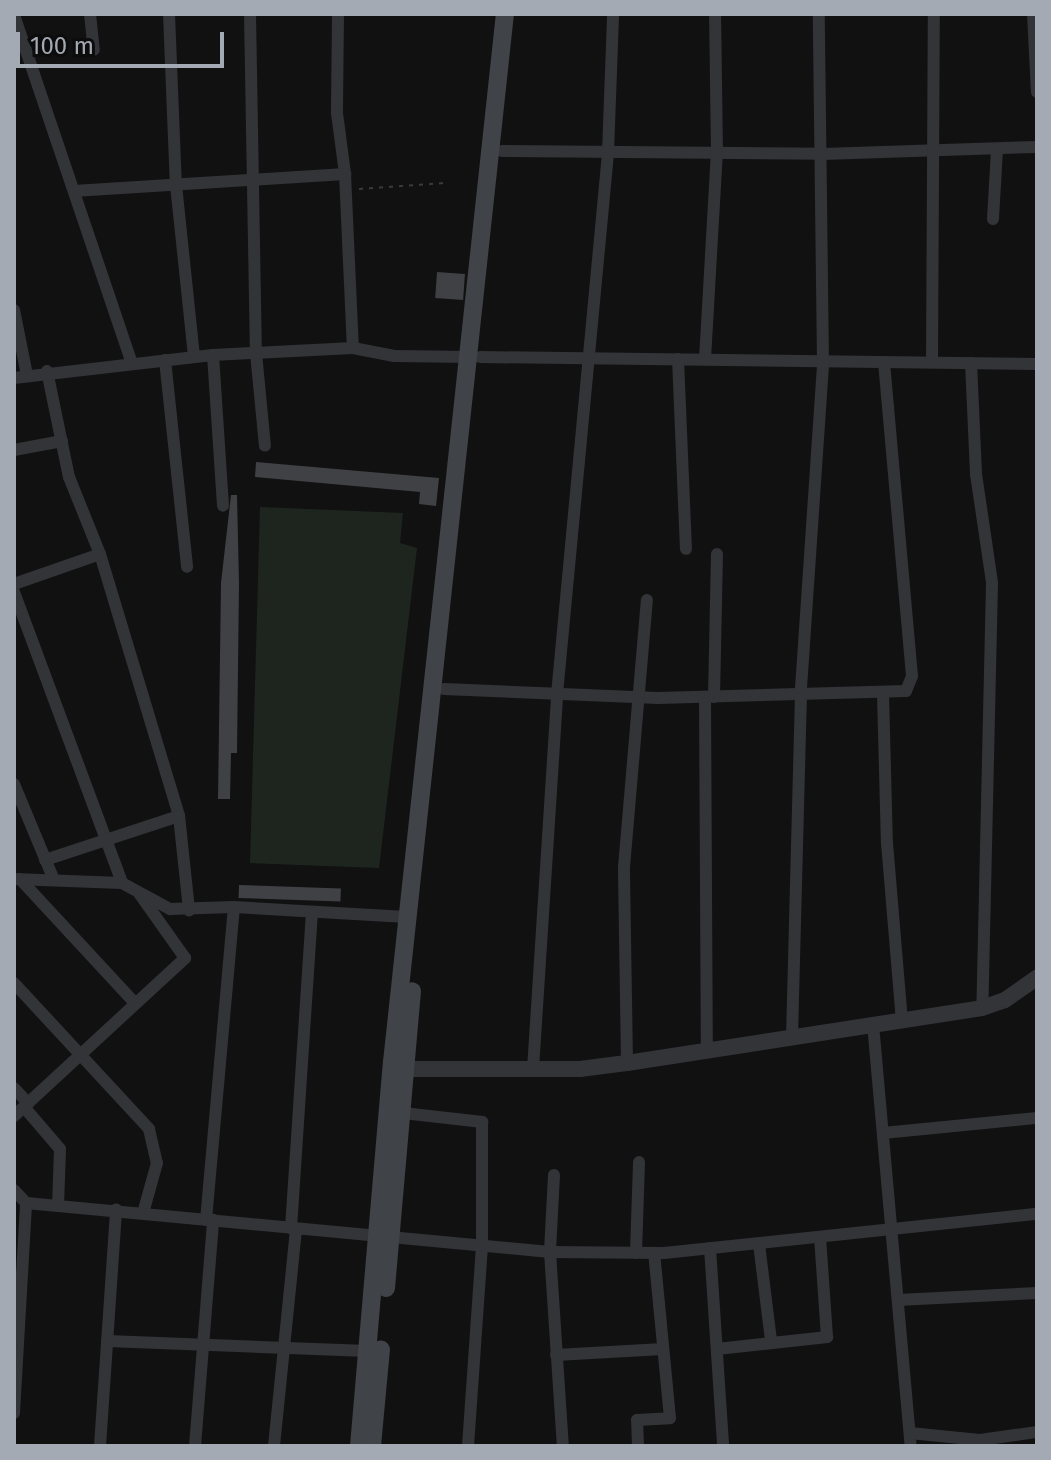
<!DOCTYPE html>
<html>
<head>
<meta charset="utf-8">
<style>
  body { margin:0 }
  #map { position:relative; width:1051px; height:1460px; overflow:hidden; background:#111112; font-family:"Fira Sans",sans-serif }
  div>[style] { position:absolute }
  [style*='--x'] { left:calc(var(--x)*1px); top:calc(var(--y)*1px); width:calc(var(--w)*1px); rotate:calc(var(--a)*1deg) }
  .green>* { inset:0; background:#1e251e }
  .building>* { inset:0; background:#404145; transform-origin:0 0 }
  .path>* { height:2px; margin-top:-1px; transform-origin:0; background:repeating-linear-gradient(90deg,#383b3e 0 4px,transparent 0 10px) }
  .minor>* { height:12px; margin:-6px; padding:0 6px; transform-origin:6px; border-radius:6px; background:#323437 }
  .tertiary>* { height:16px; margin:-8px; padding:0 8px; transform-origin:8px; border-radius:8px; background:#323437 }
  .secondary>* { height:18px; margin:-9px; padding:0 9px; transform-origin:9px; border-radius:9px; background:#404347 }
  span { translate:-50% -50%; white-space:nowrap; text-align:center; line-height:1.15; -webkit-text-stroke:7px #0c0c0d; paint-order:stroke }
  .frame { position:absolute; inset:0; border:16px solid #a3aab3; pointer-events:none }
  .scale { position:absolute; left:16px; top:32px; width:208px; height:36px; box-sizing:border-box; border:4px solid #a3aab3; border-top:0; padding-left:10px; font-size:24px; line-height:28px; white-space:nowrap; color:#a3aab3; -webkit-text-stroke:6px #0c0c0d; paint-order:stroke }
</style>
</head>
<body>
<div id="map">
  <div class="green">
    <div style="clip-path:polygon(260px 507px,403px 513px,400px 543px,417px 548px,379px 868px,250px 863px)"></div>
  </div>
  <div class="building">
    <div style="left:437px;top:272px;width:28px;height:26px;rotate:4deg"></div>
    <div style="clip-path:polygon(256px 462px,439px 478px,436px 506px,419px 504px,420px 492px,255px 477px)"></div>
    <div style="clip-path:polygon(231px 495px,237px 495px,239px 583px,237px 753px,231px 753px,230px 799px,218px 799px,221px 583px)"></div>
    <div style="left:239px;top:885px;width:102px;height:13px;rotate:2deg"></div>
  </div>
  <div class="path">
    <div style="--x:359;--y:189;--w:86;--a:-4"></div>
  </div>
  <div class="minor">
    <div style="--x:90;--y:14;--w:36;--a:84"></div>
    <div style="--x:169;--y:14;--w:171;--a:87.7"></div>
    <div style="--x:176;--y:185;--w:173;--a:84"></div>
    <div style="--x:250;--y:14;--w:339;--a:89"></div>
    <div style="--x:256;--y:353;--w:93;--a:84.5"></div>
    <div style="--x:338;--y:14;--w:99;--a:90.6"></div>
    <div style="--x:337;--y:113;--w:62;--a:82.5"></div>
    <div style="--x:345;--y:174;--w:174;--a:87.4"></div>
    <div style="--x:1033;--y:14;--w:78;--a:87.1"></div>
    <div style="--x:14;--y:15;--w:367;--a:71.3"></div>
    <div style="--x:502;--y:151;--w:321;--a:0.5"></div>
    <div style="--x:823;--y:154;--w:214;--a:-1.9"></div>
    <div style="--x:74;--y:191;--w:272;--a:-3.6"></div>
    <div style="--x:993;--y:219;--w:70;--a:-86.7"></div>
    <div style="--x:14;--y:310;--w:66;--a:78.7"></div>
    <div style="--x:213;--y:355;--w:151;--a:86.2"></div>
    <div style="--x:480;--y:357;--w:557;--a:0.72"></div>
    <div style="--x:678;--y:359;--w:190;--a:87.6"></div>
    <div style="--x:705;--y:359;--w:206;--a:-86.7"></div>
    <div style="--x:717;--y:153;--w:139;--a:-90.8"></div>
    <div style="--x:165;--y:360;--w:208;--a:83.9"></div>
    <div style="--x:932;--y:362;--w:348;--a:-89.7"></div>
    <div style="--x:971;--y:363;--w:111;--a:87.4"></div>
    <div style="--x:976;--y:474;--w:110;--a:81.6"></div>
    <div style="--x:992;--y:583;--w:425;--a:91.3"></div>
    <div style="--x:47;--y:371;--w:108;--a:78.3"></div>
    <div style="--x:69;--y:477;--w:83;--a:68.1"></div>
    <div style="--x:100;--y:554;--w:274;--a:73.2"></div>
    <div style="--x:179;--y:816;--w:95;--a:83.9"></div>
    <div style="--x:14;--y:378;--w:200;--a:-6.6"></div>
    <div style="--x:213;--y:355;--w:140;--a:-2.9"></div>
    <div style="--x:353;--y:348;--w:42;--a:11"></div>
    <div style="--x:394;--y:356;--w:76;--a:0.8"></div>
    <div style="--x:14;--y:450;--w:49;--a:-10.6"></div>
    <div style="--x:14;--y:584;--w:91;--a:-19.2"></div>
    <div style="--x:14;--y:592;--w:310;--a:69.6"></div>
    <div style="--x:444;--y:689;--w:214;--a:2.4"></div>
    <div style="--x:658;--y:698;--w:248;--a:-1.6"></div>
    <div style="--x:906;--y:691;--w:16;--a:-68"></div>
    <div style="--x:912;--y:676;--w:315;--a:-95.1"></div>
    <div style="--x:883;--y:694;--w:149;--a:88.5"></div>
    <div style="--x:887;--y:843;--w:180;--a:85.2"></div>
    <div style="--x:705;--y:697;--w:350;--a:89.7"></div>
    <div style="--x:714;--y:697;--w:143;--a:-88.8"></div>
    <div style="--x:14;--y:784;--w:104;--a:67.4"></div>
    <div style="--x:45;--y:860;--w:141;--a:-18.2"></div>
    <div style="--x:14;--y:879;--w:108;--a:2.1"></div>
    <div style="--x:122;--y:883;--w:55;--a:28.4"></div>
    <div style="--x:170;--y:909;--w:64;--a:-1.8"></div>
    <div style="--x:234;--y:907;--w:173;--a:3.3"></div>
    <div style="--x:20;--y:879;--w:168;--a:47.2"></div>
    <div style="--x:14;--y:983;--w:199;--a:47.2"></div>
    <div style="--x:149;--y:1129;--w:35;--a:77"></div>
    <div style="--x:157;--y:1163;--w:52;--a:105.6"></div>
    <div style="--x:873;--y:1024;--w:424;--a:84.9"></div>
    <div style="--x:792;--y:1037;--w:349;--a:-88.5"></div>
    <div style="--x:801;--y:688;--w:325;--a:-86.1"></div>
    <div style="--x:823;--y:364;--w:350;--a:-90.7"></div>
    <div style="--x:627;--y:1063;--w:196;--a:-90.9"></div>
    <div style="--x:624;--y:867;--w:268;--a:-85.1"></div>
    <div style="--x:533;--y:1069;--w:376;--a:-86.3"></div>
    <div style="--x:557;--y:694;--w:543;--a:-84.61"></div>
    <div style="--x:608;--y:153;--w:139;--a:-87.9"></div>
    <div style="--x:14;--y:1088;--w:21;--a:47"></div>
    <div style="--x:24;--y:1107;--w:55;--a:49.4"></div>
    <div style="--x:60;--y:1149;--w:56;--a:92"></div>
    <div style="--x:403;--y:1113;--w:80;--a:6.5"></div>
    <div style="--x:482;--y:1122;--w:124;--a:90"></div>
    <div style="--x:482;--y:1246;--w:200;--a:94"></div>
    <div style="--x:14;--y:1116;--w:233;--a:-42.7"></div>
    <div style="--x:185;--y:958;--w:80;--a:-125.3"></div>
    <div style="--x:883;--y:1133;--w:155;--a:-5.6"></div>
    <div style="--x:554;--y:1175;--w:77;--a:93"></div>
    <div style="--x:550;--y:1252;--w:194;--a:86.2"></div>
    <div style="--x:14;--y:1190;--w:18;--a:47"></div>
    <div style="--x:26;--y:1203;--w:526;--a:5.34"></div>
    <div style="--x:550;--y:1252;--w:114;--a:0.5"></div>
    <div style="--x:664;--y:1253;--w:375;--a:-6"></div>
    <div style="--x:206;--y:1220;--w:314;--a:-84.9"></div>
    <div style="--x:291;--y:1228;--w:316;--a:-86.2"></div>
    <div style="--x:759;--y:1244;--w:98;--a:82.9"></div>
    <div style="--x:710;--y:1248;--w:198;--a:86.2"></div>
    <div style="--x:636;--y:1253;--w:91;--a:-88.1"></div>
    <div style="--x:898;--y:1300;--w:139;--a:-2.9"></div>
    <div style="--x:107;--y:1341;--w:261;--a:2.2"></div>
    <div style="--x:717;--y:1349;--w:111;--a:-6.2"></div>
    <div style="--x:827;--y:1337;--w:100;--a:-94"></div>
    <div style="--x:556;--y:1355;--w:107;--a:-3.2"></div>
    <div style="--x:14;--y:1413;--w:210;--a:-86.7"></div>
    <div style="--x:910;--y:1433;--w:70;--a:5.7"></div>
    <div style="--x:980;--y:1440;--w:58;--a:-8"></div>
    <div style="--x:100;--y:1446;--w:237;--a:-86.1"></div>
    <div style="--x:195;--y:1446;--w:227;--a:-85.4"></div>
    <div style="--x:274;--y:1446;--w:218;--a:-84.2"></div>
    <div style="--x:638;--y:1446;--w:26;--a:-92"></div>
    <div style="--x:637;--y:1420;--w:33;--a:-3"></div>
    <div style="--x:670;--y:1418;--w:166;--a:-95.5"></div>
  </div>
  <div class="tertiary">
    <div style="--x:404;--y:1069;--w:176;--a:0"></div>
    <div style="--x:580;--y:1069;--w:47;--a:-7.3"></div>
    <div style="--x:627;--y:1063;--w:359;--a:-8.8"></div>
    <div style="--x:982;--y:1008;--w:24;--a:-19"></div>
    <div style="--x:1005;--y:1000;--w:39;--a:-35"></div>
  </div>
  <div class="secondary">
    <div style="--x:386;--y:1288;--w:298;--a:-85"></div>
    <div style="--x:359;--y:1446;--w:385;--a:-85.1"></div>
    <div style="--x:392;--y:1062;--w:1054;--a:-83.85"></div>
    <div style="--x:372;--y:1446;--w:97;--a:-84.7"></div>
  </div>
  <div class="frame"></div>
  <div class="scale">100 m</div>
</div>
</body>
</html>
